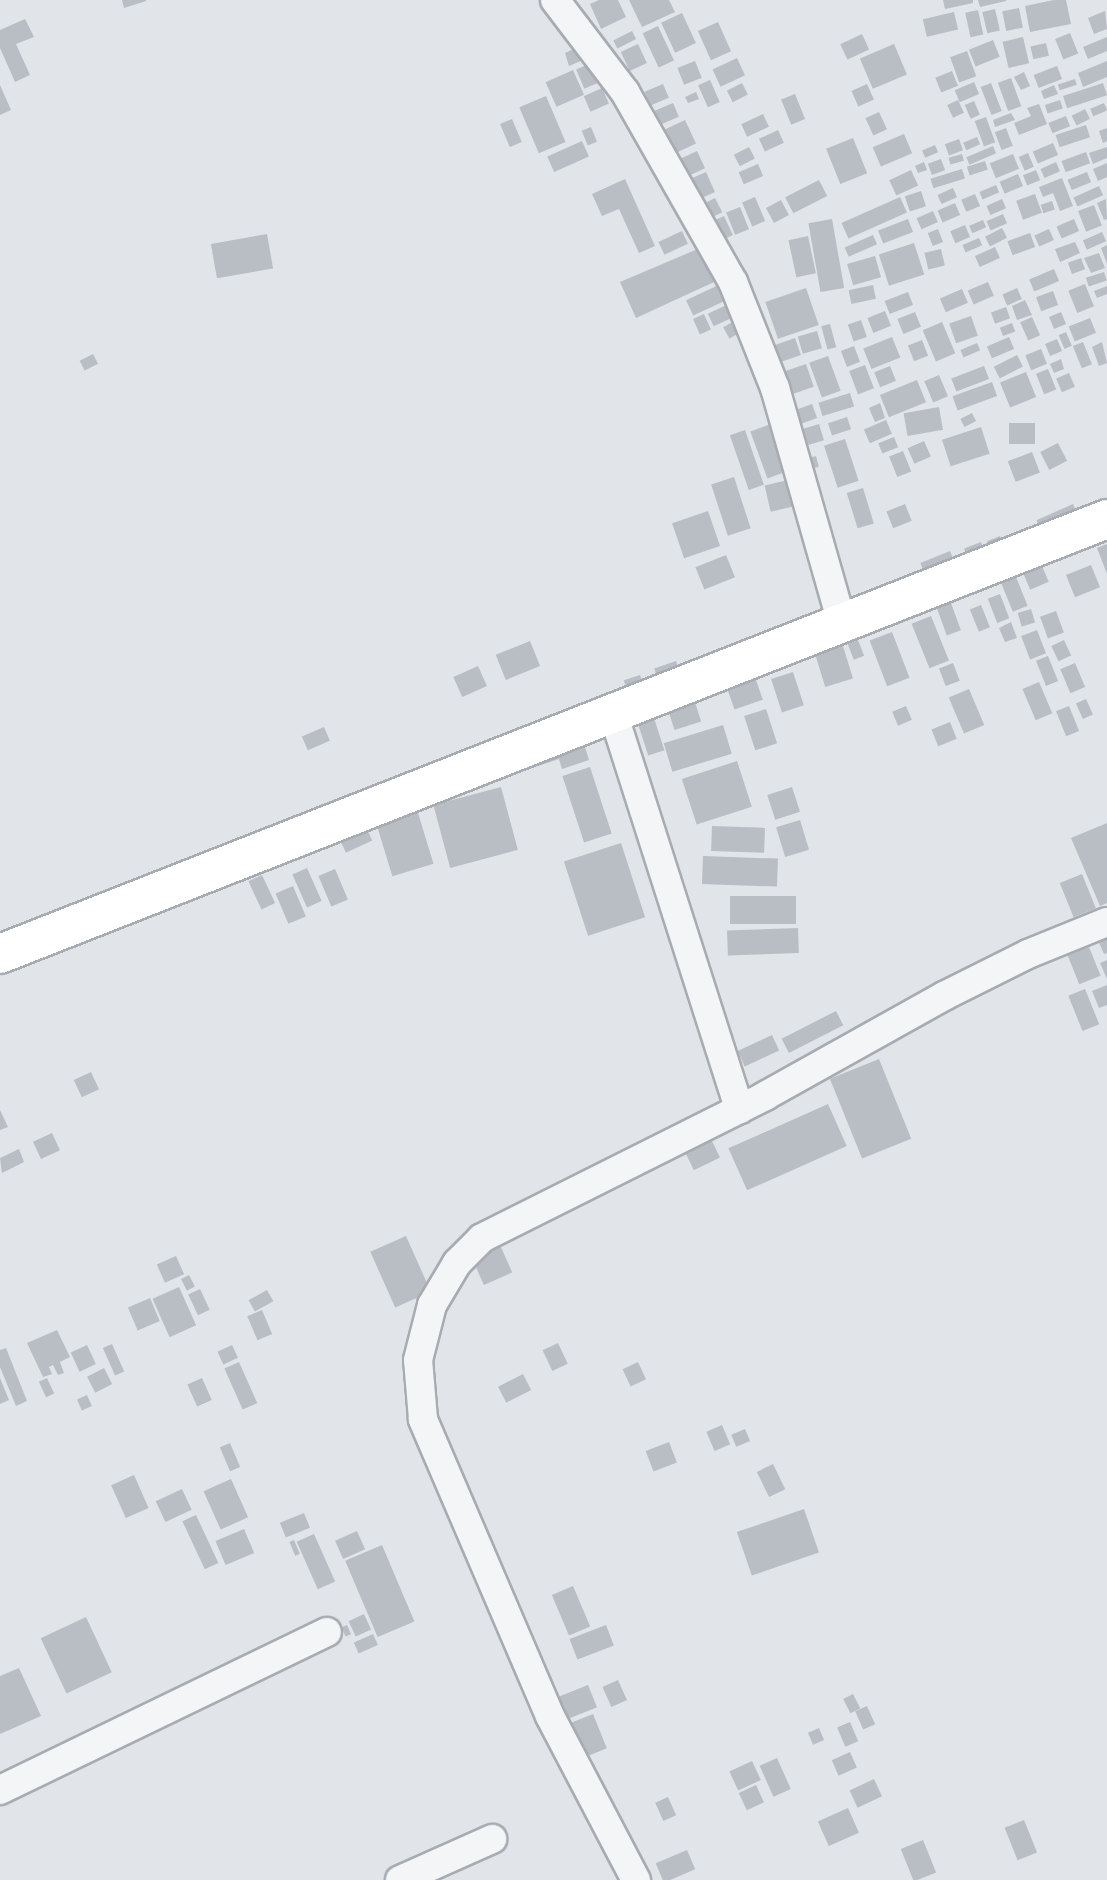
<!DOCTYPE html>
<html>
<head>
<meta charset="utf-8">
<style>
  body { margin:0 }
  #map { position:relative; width:1107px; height:1880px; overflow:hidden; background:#e1e4e8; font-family:"Sofia Sans Condensed",sans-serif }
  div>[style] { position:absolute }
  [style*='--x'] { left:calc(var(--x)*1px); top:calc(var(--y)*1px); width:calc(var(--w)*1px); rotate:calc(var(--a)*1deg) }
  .building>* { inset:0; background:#b9bec5; transform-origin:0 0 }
  .roads { filter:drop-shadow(2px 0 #a7abb2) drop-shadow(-2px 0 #a7abb2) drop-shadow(0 2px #a7abb2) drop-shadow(0 -2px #a7abb2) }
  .street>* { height:28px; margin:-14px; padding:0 14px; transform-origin:14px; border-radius:14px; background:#f3f5f7 }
  .secondary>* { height:38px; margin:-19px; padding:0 19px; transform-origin:19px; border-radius:19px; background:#fff }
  span { translate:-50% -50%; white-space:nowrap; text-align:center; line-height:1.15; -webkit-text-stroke:6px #f0f3f6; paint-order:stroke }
</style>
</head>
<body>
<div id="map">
  <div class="building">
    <div style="clip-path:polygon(122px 0,146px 0,146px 1px,124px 8px)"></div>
    <div style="clip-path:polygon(599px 0,618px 0,626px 17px,601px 29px,590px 4px)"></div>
    <div style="clip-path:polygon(629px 0,669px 0,675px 12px,642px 27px)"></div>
    <div style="clip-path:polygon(943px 0,973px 0,973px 3px,945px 9px)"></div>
    <div style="clip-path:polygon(978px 0,1006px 0,1006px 1px,980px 7px)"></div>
    <div style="clip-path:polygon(1054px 0,1066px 0,1071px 24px,1030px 32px,1025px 6px)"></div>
    <div style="left:1019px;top:8px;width:20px;height:17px;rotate:79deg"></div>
    <div style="left:995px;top:9px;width:22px;height:13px;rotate:77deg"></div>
    <div style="left:978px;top:10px;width:25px;height:13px;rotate:78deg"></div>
    <div style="clip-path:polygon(1105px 11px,1107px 29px,1094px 34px,1088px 18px)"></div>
    <div style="left:954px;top:12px;width:18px;height:32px;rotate:77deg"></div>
    <div style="left:682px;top:13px;width:33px;height:23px;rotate:65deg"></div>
    <div style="clip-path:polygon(25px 19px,34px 37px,16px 44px,30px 75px,15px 82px,0 48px,0 30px)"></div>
    <div style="left:718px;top:22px;width:32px;height:22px;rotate:66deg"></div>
    <div style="left:658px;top:26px;width:38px;height:17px;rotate:65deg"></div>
    <div style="left:632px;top:31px;width:9px;height:21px;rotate:63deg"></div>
    <div style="left:1070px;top:33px;width:22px;height:16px;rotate:68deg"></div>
    <div style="left:862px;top:34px;width:17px;height:24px;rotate:65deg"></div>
    <div style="left:1023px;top:37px;width:27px;height:21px;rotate:77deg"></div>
    <div style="clip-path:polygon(1107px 37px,1107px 51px,1088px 59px,1083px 47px)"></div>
    <div style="left:993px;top:40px;width:18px;height:26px;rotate:68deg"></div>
    <div style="left:1046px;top:43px;width:13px;height:16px;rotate:77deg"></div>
    <div style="left:638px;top:44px;width:21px;height:19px;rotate:65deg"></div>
    <div style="left:894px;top:44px;width:33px;height:37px;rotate:67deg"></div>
    <div style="clip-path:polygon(578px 47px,583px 60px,569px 66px,565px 53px)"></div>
    <div style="left:967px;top:51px;width:27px;height:18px;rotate:70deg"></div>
    <div style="left:737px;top:58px;width:19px;height:27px;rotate:65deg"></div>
    <div style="left:695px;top:61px;width:18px;height:19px;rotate:68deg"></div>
    <div style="clip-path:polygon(1107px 61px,1107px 77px,1083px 87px,1078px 73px)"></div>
    <div style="left:589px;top:64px;width:21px;height:14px;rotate:67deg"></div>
    <div style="left:1057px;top:66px;width:14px;height:25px;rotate:69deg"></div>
    <div style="left:573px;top:70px;width:27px;height:30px;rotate:66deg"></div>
    <div style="left:952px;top:71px;width:16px;height:18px;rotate:68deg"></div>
    <div style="clip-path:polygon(1024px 72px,1030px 86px,1021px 90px,1014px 77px)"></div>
    <div style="left:1011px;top:78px;width:30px;height:14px;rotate:70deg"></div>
    <div style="left:1075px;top:79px;width:6px;height:18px;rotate:72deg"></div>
    <div style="left:710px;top:80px;width:24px;height:13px;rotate:66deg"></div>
    <div style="left:974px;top:82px;width:13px;height:21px;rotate:67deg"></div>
    <div style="left:742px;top:83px;width:13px;height:17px;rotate:63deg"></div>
    <div style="left:991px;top:83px;width:30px;height:11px;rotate:69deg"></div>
    <div style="left:1103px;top:83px;width:13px;height:42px;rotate:72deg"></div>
    <div style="left:663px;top:84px;width:15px;height:20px;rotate:67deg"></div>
    <div style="left:867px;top:84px;width:17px;height:17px;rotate:66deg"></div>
    <div style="clip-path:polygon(0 85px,11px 110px,0 115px)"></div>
    <div style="clip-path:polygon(1054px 85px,1058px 94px,1044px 99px,1041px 91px)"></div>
    <div style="left:602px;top:88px;width:17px;height:20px;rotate:66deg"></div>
    <div style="clip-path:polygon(696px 92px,699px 99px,688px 103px,685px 97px)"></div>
    <div style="left:795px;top:94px;width:27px;height:15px;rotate:68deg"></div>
    <div style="left:546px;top:96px;width:50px;height:29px;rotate:67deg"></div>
    <div style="left:958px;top:100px;width:14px;height:12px;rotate:65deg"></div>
    <div style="left:1060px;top:100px;width:9px;height:16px;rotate:72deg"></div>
    <div style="left:974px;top:101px;width:15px;height:10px;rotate:67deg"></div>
    <div style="left:673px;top:103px;width:15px;height:25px;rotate:67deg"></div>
    <div style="left:1104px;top:103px;width:8px;height:15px;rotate:67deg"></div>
    <div style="clip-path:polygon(1039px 104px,1047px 124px,1019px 135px,1014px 123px,1031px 116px,1027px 108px)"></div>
    <div style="left:1085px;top:109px;width:11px;height:15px;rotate:63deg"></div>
    <div style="left:879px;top:112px;width:19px;height:15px;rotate:65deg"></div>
    <div style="clip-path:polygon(1011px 113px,1015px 120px,995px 127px,993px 120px)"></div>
    <div style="left:763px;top:114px;width:14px;height:24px;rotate:65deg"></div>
    <div style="left:1066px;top:116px;width:11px;height:19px;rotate:68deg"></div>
    <div style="left:986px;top:117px;width:27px;height:12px;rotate:70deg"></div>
    <div style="left:512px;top:119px;width:25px;height:13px;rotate:67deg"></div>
    <div style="left:685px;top:120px;width:26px;height:27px;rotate:65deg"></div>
    <div style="left:1086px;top:125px;width:13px;height:32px;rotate:72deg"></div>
    <div style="left:591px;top:127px;width:16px;height:10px;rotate:68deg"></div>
    <div style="left:1006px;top:128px;width:19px;height:12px;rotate:69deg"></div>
    <div style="clip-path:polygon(1107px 128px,1107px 141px,1103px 143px,1099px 131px)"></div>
    <div style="left:778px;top:130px;width:14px;height:21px;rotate:65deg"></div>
    <div style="left:904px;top:134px;width:21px;height:34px;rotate:67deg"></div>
    <div style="left:977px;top:137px;width:8px;height:15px;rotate:67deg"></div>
    <div style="left:853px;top:138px;width:38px;height:29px;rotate:68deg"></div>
    <div style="left:959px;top:139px;width:12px;height:15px;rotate:70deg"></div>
    <div style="left:582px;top:141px;width:17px;height:38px;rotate:66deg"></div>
    <div style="left:1053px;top:143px;width:13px;height:22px;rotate:67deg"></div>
    <div style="left:935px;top:145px;width:8px;height:14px;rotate:67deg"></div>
    <div style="left:993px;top:146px;width:8px;height:29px;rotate:67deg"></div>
    <div style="left:749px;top:147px;width:13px;height:17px;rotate:63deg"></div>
    <div style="clip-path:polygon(1107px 147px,1107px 158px,1093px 164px,1089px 153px)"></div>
    <div style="left:697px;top:151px;width:19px;height:26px;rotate:65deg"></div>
    <div style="left:1086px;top:152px;width:12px;height:26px;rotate:70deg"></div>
    <div style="left:1028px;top:153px;width:15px;height:10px;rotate:67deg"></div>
    <div style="left:962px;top:154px;width:7px;height:14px;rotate:74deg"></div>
    <div style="left:1013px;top:154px;width:16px;height:25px;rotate:68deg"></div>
    <div style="left:941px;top:159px;width:12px;height:14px;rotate:70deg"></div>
    <div style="left:985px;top:161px;width:9px;height:19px;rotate:72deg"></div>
    <div style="clip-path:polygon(924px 162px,927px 170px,918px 173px,915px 166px)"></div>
    <div style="left:1056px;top:162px;width:10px;height:17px;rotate:66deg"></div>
    <div style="clip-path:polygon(1107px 163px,1107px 177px,1098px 181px,1093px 169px)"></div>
    <div style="left:758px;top:164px;width:13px;height:21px;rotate:67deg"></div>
    <div style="left:962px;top:169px;width:10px;height:33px;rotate:73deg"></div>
    <div style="left:911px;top:170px;width:17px;height:24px;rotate:65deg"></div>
    <div style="left:1036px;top:170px;width:11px;height:14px;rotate:68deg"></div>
    <div style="left:706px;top:172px;width:22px;height:23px;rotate:66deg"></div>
    <div style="left:1087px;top:172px;width:11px;height:21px;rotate:68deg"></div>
    <div style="left:1018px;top:174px;width:13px;height:20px;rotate:67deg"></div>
    <div style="clip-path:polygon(1062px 178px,1073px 206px,1060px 211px,1053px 193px,1043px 197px,1039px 187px)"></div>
    <div style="clip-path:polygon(625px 179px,655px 246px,639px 253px,619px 209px,602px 216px,592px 194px)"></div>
    <div style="left:819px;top:180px;width:18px;height:38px;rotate:63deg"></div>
    <div style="left:996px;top:185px;width:8px;height:18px;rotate:67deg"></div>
    <div style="left:1099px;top:186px;width:10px;height:28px;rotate:66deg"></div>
    <div style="left:953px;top:188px;width:10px;height:17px;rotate:66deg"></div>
    <div style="left:921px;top:191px;width:16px;height:17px;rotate:72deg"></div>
    <div style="left:975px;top:194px;width:13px;height:15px;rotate:67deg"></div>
    <div style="left:1035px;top:194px;width:20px;height:20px;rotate:70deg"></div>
    <div style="left:755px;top:197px;width:26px;height:14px;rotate:67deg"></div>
    <div style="left:900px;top:197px;width:17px;height:64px;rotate:66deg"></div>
    <div style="left:715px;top:198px;width:16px;height:21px;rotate:63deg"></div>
    <div style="left:1002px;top:199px;width:10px;height:17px;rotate:66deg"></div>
    <div style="clip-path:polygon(1106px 199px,1107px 219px,1104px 220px,1097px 203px)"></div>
    <div style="left:781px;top:200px;width:17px;height:17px;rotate:62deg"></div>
    <div style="left:1052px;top:201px;width:9px;height:12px;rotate:72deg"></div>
    <div style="left:955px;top:203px;width:13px;height:19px;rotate:67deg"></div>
    <div style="left:1094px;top:205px;width:22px;height:17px;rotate:69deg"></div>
    <div style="left:740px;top:207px;width:24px;height:15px;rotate:68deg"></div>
    <div style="left:933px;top:211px;width:12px;height:18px;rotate:66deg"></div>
    <div style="left:1003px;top:214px;width:10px;height:18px;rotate:66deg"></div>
    <div style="left:724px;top:216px;width:21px;height:20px;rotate:65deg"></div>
    <div style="left:832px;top:219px;width:70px;height:24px;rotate:80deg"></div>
    <div style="left:908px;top:219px;width:14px;height:32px;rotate:69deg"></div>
    <div style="left:1074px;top:219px;width:13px;height:19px;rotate:67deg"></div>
    <div style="left:983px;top:220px;width:8px;height:15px;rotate:67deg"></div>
    <div style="left:965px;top:225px;width:13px;height:16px;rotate:67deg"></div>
    <div style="left:1002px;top:228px;width:11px;height:19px;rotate:63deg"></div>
    <div style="left:938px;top:229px;width:14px;height:11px;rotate:69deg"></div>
    <div style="left:1049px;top:229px;width:12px;height:16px;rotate:66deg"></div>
    <div style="left:682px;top:231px;width:14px;height:26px;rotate:65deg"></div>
    <div style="left:1102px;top:232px;width:10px;height:21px;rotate:66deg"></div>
    <div style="left:1030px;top:233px;width:15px;height:24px;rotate:70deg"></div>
    <div style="left:267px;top:234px;width:35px;height:57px;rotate:80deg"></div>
    <div style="left:873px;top:235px;width:10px;height:31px;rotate:66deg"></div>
    <div style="left:808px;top:236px;width:38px;height:20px;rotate:78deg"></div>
    <div style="left:979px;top:238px;width:8px;height:18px;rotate:67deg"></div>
    <div style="clip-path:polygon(1075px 242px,1080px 253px,1060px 262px,1055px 249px)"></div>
    <div style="left:914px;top:243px;width:33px;height:37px;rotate:72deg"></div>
    <div style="clip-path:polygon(1107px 245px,1107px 264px,1101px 248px)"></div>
    <div style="left:995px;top:247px;width:12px;height:22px;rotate:66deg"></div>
    <div style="clip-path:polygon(700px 248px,725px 277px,636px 318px,620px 282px)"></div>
    <div style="left:941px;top:249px;width:17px;height:17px;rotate:77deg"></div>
    <div style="clip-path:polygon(1099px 253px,1105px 268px,1091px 273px,1084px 258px)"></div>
    <div style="left:875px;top:256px;width:22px;height:29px;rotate:74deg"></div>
    <div style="left:1081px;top:258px;width:12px;height:14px;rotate:70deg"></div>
    <div style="left:1054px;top:269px;width:13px;height:27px;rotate:67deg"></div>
    <div style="left:1104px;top:272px;width:9px;height:19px;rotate:72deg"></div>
    <div style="left:725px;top:282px;width:17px;height:43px;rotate:65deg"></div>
    <div style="left:988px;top:282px;width:15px;height:22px;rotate:67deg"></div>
    <div style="left:1085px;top:284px;width:24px;height:18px;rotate:68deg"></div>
    <div style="left:873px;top:285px;width:14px;height:25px;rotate:78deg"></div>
    <div style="clip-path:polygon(1107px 286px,1107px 294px,1097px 298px,1094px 291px)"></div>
    <div style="left:806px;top:288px;width:39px;height:43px;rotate:71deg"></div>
    <div style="left:1017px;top:288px;width:12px;height:16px;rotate:66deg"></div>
    <div style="left:962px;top:289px;width:15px;height:24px;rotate:67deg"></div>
    <div style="left:1053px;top:291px;width:15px;height:18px;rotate:70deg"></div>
    <div style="left:908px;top:292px;width:14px;height:25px;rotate:69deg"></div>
    <div style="clip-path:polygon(1025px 300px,1032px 315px,1017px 320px,1012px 306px)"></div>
    <div style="left:735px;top:301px;width:14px;height:30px;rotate:65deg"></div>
    <div style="left:1006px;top:307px;width:12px;height:16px;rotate:70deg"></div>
    <div style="left:885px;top:311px;width:16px;height:19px;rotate:68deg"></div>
    <div style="left:915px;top:312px;width:16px;height:19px;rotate:68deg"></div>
    <div style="left:1061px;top:312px;width:13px;height:13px;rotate:67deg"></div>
    <div style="left:704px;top:314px;width:17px;height:12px;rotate:66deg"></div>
    <div style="left:971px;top:316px;width:21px;height:23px;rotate:71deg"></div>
    <div style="left:1032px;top:317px;width:20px;height:13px;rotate:66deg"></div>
    <div style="left:1090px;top:318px;width:16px;height:23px;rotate:68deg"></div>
    <div style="left:738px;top:319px;width:13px;height:17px;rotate:61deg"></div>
    <div style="left:861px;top:320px;width:18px;height:14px;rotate:71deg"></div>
    <div style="left:942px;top:322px;width:34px;height:21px;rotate:67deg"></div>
    <div style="left:1012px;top:323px;width:9px;height:13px;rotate:69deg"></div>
    <div style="left:830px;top:324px;width:24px;height:9px;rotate:75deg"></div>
    <div style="left:817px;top:331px;width:18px;height:20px;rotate:74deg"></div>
    <div style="left:1066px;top:332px;width:15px;height:8px;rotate:67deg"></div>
    <div style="left:892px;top:337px;width:22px;height:31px;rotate:68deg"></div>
    <div style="left:1009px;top:337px;width:13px;height:24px;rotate:67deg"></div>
    <div style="left:795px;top:338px;width:18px;height:25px;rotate:71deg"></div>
    <div style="left:1057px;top:339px;width:13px;height:13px;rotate:67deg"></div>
    <div style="left:922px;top:340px;width:17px;height:15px;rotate:69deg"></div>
    <div style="left:1083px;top:342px;width:24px;height:11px;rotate:68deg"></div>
    <div style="clip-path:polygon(1102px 342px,1107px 363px,1099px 366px,1092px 347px)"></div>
    <div style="left:977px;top:343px;width:8px;height:18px;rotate:67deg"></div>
    <div style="left:854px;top:346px;width:17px;height:14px;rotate:69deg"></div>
    <div style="left:1041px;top:349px;width:16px;height:17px;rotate:68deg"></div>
    <div style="left:93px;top:354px;width:11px;height:15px;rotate:63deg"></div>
    <div style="left:1017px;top:355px;width:13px;height:26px;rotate:63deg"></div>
    <div style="left:828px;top:356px;width:37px;height:20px;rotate:70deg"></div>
    <div style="clip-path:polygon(1061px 359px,1064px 369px,1054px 373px,1050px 364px)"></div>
    <div style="left:806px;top:364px;width:24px;height:27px;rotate:71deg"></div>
    <div style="left:865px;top:365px;width:25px;height:17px;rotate:69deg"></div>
    <div style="left:890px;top:366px;width:16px;height:17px;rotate:68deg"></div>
    <div style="left:984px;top:366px;width:14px;height:35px;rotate:69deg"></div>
    <div style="left:1048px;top:369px;width:22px;height:13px;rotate:68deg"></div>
    <div style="left:1026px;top:372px;width:27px;height:28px;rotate:68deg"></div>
    <div style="left:1069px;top:373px;width:15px;height:14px;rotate:67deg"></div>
    <div style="left:939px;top:375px;width:23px;height:16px;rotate:67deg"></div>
    <div style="left:917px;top:380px;width:24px;height:40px;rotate:68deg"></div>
    <div style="left:992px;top:382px;width:15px;height:42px;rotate:70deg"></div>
    <div style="left:850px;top:393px;width:14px;height:33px;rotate:73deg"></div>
    <div style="clip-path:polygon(880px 403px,885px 418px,875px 422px,869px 408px)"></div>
    <div style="left:812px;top:404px;width:15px;height:24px;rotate:70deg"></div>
    <div style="left:939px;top:407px;width:23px;height:36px;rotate:80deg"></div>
    <div style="left:972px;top:413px;width:9px;height:13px;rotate:63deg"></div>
    <div style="left:847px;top:417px;width:13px;height:20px;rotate:72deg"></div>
    <div style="left:886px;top:420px;width:15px;height:24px;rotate:67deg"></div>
    <div style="left:1009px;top:423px;width:26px;height:21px"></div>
    <div style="left:771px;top:424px;width:50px;height:22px;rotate:70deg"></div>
    <div style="left:819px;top:424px;width:17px;height:24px;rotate:73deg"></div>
    <div style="left:981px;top:427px;width:28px;height:41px;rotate:72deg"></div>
    <div style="left:745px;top:430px;width:58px;height:16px;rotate:71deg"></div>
    <div style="left:894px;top:437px;width:11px;height:17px;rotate:68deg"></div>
    <div style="left:845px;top:439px;width:44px;height:22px;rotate:72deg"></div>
    <div style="left:924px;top:441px;width:17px;height:18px;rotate:66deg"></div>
    <div style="left:1058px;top:443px;width:20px;height:20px;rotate:63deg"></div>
    <div style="left:903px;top:451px;width:22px;height:15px;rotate:68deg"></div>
    <div style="left:1032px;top:452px;width:22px;height:26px;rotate:69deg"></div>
    <div style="left:816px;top:456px;width:11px;height:16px;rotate:75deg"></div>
    <div style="left:734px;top:477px;width:54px;height:24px;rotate:72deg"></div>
    <div style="left:788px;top:480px;width:27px;height:24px;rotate:77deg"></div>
    <div style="left:863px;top:488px;width:37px;height:17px;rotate:73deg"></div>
    <div style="left:905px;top:504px;width:18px;height:20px;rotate:68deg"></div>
    <div style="left:1073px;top:504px;width:27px;height:40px;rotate:66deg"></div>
    <div style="left:708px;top:511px;width:37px;height:38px;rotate:71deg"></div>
    <div style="left:1000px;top:536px;width:29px;height:14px;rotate:68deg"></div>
    <div style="left:981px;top:542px;width:31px;height:18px;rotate:69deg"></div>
    <div style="clip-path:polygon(1107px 544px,1107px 574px,1097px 548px)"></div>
    <div style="left:1033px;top:545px;width:40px;height:20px;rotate:67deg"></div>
    <div style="left:950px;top:551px;width:24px;height:32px;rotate:68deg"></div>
    <div style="left:726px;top:555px;width:24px;height:33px;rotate:68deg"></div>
    <div style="left:1091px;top:565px;width:24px;height:27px;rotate:68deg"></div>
    <div style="left:1016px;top:577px;width:31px;height:16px;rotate:68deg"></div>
    <div style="left:1000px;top:594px;width:26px;height:13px;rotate:69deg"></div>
    <div style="left:951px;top:603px;width:29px;height:15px;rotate:70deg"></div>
    <div style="left:981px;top:605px;width:24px;height:12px;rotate:68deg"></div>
    <div style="left:1031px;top:609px;width:14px;height:14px;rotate:73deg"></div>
    <div style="left:1056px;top:611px;width:23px;height:17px;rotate:70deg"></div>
    <div style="left:931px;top:616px;width:48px;height:21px;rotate:68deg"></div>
    <div style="clip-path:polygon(1011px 622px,1017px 638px,1005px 642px,999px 628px)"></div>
    <div style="left:1037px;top:630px;width:25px;height:17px;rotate:69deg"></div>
    <div style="left:892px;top:632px;width:49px;height:24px;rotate:69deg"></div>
    <div style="left:858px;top:640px;width:17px;height:11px;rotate:69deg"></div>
    <div style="left:1064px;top:640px;width:17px;height:14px;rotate:65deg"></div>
    <div style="left:530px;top:641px;width:27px;height:37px;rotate:68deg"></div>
    <div style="left:843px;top:646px;width:34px;height:29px;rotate:73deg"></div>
    <div style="left:1048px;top:656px;width:27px;height:13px;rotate:68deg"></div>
    <div style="left:676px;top:661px;width:24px;height:23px;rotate:71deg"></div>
    <div style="left:953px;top:663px;width:19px;height:15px;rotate:69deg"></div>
    <div style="left:1075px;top:663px;width:26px;height:16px;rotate:67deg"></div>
    <div style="left:478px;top:666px;width:22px;height:27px;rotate:66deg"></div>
    <div style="left:793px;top:672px;width:35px;height:23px;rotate:72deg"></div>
    <div style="left:640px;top:675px;width:79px;height:17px;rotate:72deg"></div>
    <div style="left:755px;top:677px;width:24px;height:30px;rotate:71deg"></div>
    <div style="left:1039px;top:682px;width:34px;height:18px;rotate:67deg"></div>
    <div style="left:969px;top:689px;width:39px;height:22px;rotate:67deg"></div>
    <div style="left:691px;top:690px;width:33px;height:28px;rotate:72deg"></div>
    <div style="left:1086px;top:699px;width:17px;height:11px;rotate:66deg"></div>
    <div style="left:906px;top:706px;width:15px;height:15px;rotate:67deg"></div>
    <div style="left:1069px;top:706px;width:27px;height:14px;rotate:68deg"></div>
    <div style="left:766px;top:709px;width:36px;height:23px;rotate:72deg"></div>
    <div style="clip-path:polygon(574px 712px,589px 760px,562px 769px,559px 759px,511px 775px,499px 736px)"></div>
    <div style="left:950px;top:722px;width:18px;height:20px;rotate:68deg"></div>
    <div style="left:723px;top:725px;width:30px;height:62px;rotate:73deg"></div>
    <div style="left:324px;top:727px;width:15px;height:24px;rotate:67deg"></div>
    <div style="left:737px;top:761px;width:48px;height:58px;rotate:72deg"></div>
    <div style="left:590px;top:767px;width:70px;height:29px;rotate:72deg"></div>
    <div style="left:501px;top:787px;width:65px;height:70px;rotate:75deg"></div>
    <div style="left:792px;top:787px;width:26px;height:26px;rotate:72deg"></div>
    <div style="left:418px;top:813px;width:53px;height:43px;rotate:73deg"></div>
    <div style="left:800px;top:820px;width:31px;height:25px;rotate:73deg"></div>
    <div style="clip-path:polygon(1107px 823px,1107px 903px,1100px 906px,1071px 838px)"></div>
    <div style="left:365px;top:825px;width:17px;height:29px;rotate:65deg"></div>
    <div style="left:712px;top:826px;width:53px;height:25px;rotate:2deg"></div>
    <div style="left:621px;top:843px;width:78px;height:60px;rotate:72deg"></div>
    <div style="left:703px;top:856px;width:75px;height:28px;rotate:2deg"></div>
    <div style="left:307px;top:868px;width:36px;height:16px;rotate:66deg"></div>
    <div style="left:335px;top:869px;width:33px;height:18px;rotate:67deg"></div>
    <div style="left:1082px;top:874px;width:37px;height:24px;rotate:68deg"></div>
    <div style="left:262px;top:875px;width:31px;height:15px;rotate:65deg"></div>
    <div style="left:293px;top:886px;width:33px;height:19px;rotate:67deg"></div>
    <div style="left:796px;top:896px;width:28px;height:66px;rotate:90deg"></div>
    <div style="left:798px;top:928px;width:25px;height:71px;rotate:88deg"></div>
    <div style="clip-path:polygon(1107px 934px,1107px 953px,1104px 954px,1097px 938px)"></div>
    <div style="left:1089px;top:947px;width:31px;height:23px;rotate:68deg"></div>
    <div style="clip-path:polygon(1107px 960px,1107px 979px,1100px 963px)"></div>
    <div style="clip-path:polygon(1107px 985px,1107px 1005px,1099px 1008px,1092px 991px)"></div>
    <div style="left:1085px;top:989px;width:38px;height:18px;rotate:68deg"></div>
    <div style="left:836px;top:1011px;width:16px;height:61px;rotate:63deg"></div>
    <div style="left:772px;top:1035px;width:17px;height:38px;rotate:65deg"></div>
    <div style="left:879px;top:1059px;width:86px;height:53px;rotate:68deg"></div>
    <div style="left:91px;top:1072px;width:19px;height:19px;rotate:65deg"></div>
    <div style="left:828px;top:1104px;width:46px;height:109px;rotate:66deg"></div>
    <div style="clip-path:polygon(0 1110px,8px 1127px,0 1130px)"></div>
    <div style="left:52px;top:1133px;width:19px;height:21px;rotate:65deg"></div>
    <div style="left:709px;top:1135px;width:25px;height:29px;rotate:64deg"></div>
    <div style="clip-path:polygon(19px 1149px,24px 1162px,2px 1173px,0 1158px)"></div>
    <div style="left:406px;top:1236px;width:61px;height:39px;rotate:66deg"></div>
    <div style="left:500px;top:1245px;width:30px;height:31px;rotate:66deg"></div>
    <div style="left:176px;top:1256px;width:20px;height:21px;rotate:66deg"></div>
    <div style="left:189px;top:1275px;width:13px;height:9px;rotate:63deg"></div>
    <div style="left:179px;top:1287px;width:42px;height:29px;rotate:66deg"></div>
    <div style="left:200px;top:1289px;width:23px;height:13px;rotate:65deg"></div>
    <div style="left:267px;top:1290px;width:13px;height:21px;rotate:61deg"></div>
    <div style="left:150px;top:1298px;width:25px;height:24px;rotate:67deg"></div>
    <div style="left:262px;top:1310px;width:26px;height:16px;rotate:67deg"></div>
    <div style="clip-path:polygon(57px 1330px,70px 1357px,60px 1362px,64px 1373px,58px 1375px,53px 1365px,49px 1367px,52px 1374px,43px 1377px,27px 1343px)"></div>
    <div style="left:558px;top:1343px;width:23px;height:17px;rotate:65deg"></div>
    <div style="left:112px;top:1344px;width:30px;height:10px;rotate:66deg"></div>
    <div style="left:87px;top:1345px;width:21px;height:18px;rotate:65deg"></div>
    <div style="left:232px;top:1345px;width:14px;height:16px;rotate:65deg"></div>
    <div style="clip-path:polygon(6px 1348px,27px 1401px,16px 1406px,0 1367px,0 1350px)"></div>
    <div style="left:239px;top:1362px;width:45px;height:16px;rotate:66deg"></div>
    <div style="left:638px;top:1362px;width:19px;height:17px;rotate:65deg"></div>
    <div style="left:104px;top:1368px;width:18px;height:19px;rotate:63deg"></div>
    <div style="left:523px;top:1374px;width:18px;height:28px;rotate:63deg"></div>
    <div style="clip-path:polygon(0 1378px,9px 1400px,0 1404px)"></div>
    <div style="left:47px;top:1378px;width:17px;height:9px;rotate:65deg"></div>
    <div style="left:202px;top:1378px;width:24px;height:16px;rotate:66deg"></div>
    <div style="left:87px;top:1395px;width:12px;height:11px;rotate:66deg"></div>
    <div style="left:722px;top:1425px;width:21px;height:17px;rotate:67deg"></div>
    <div style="left:745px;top:1429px;width:13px;height:15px;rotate:67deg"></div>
    <div style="left:669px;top:1442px;width:22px;height:25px;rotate:69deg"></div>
    <div style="left:230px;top:1443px;width:26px;height:11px;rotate:67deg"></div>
    <div style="left:773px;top:1464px;width:28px;height:18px;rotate:64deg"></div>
    <div style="left:134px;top:1475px;width:36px;height:25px;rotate:66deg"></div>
    <div style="left:231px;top:1479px;width:42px;height:30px;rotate:66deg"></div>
    <div style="left:182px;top:1489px;width:23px;height:29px;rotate:65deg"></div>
    <div style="left:804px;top:1509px;width:46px;height:71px;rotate:71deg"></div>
    <div style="left:304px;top:1513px;width:16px;height:26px;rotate:68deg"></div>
    <div style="left:196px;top:1515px;width:53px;height:15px;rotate:65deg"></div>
    <div style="left:244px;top:1529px;width:26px;height:31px;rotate:67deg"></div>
    <div style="left:357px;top:1531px;width:20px;height:24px;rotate:66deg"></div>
    <div style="left:314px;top:1534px;width:52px;height:19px;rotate:66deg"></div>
    <div style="left:294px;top:1540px;width:15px;height:5px;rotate:67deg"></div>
    <div style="left:382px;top:1545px;width:83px;height:40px;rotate:67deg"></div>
    <div style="left:573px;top:1586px;width:44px;height:23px;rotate:67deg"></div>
    <div style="left:364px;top:1614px;width:17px;height:17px;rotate:65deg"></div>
    <div style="left:86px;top:1617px;width:61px;height:50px;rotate:65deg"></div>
    <div style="left:347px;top:1625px;width:10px;height:6px;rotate:66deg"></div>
    <div style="left:606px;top:1625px;width:22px;height:39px;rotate:69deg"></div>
    <div style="left:373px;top:1634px;width:12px;height:21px;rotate:66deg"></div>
    <div style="clip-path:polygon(19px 1668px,41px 1716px,0 1734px,0 1676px)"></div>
    <div style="left:618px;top:1680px;width:22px;height:17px;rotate:66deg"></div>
    <div style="left:588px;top:1685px;width:24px;height:39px;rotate:68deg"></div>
    <div style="left:853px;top:1694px;width:16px;height:11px;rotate:63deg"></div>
    <div style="left:867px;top:1706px;width:20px;height:13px;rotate:66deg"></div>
    <div style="left:593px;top:1714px;width:37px;height:25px;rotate:68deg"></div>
    <div style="left:850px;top:1722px;width:21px;height:14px;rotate:67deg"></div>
    <div style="left:819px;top:1728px;width:13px;height:12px;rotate:67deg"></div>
    <div style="left:850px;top:1752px;width:17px;height:20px;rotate:66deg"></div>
    <div style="left:777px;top:1758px;width:34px;height:19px;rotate:66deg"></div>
    <div style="left:752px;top:1761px;width:21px;height:25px;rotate:65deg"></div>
    <div style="left:874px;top:1779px;width:19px;height:27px;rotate:65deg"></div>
    <div style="left:756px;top:1785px;width:19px;height:19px;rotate:65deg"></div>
    <div style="left:668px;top:1797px;width:20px;height:14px;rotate:66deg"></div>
    <div style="left:848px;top:1808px;width:27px;height:33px;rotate:66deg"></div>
    <div style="left:1024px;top:1820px;width:35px;height:21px;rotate:68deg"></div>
    <div style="left:923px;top:1840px;width:35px;height:24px;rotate:68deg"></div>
    <div style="left:687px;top:1850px;width:21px;height:34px;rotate:67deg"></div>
  </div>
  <div class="roads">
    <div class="street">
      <div style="--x:555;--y:0;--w:116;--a:52.7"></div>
      <div style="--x:625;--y:92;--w:219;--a:60.4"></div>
      <div style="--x:733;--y:282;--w:114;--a:68.4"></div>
      <div style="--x:775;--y:388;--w:244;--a:74.1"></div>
      <div style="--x:613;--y:713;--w:416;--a:72.3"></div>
      <div style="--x:0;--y:1790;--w:363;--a:-25.8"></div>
      <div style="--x:400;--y:1880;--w:101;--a:-24"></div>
      <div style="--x:636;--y:1880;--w:185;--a:-117.7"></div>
      <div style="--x:550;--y:1716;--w:323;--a:-113.2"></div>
      <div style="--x:423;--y:1419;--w:59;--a:-94.8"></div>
      <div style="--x:418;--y:1360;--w:57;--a:-75.7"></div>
      <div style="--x:432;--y:1305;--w:49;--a:-59.2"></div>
      <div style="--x:457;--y:1263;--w:35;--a:-45"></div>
      <div style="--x:482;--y:1238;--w:317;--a:-26.6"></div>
      <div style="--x:765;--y:1096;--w:205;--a:-29.2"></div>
      <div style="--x:944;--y:996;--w:94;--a:-26.6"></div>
      <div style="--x:1028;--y:954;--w:85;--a:-22.1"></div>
    </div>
    <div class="secondary">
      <div style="--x:0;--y:954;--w:1189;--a:-21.45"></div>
    </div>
  </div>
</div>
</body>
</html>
